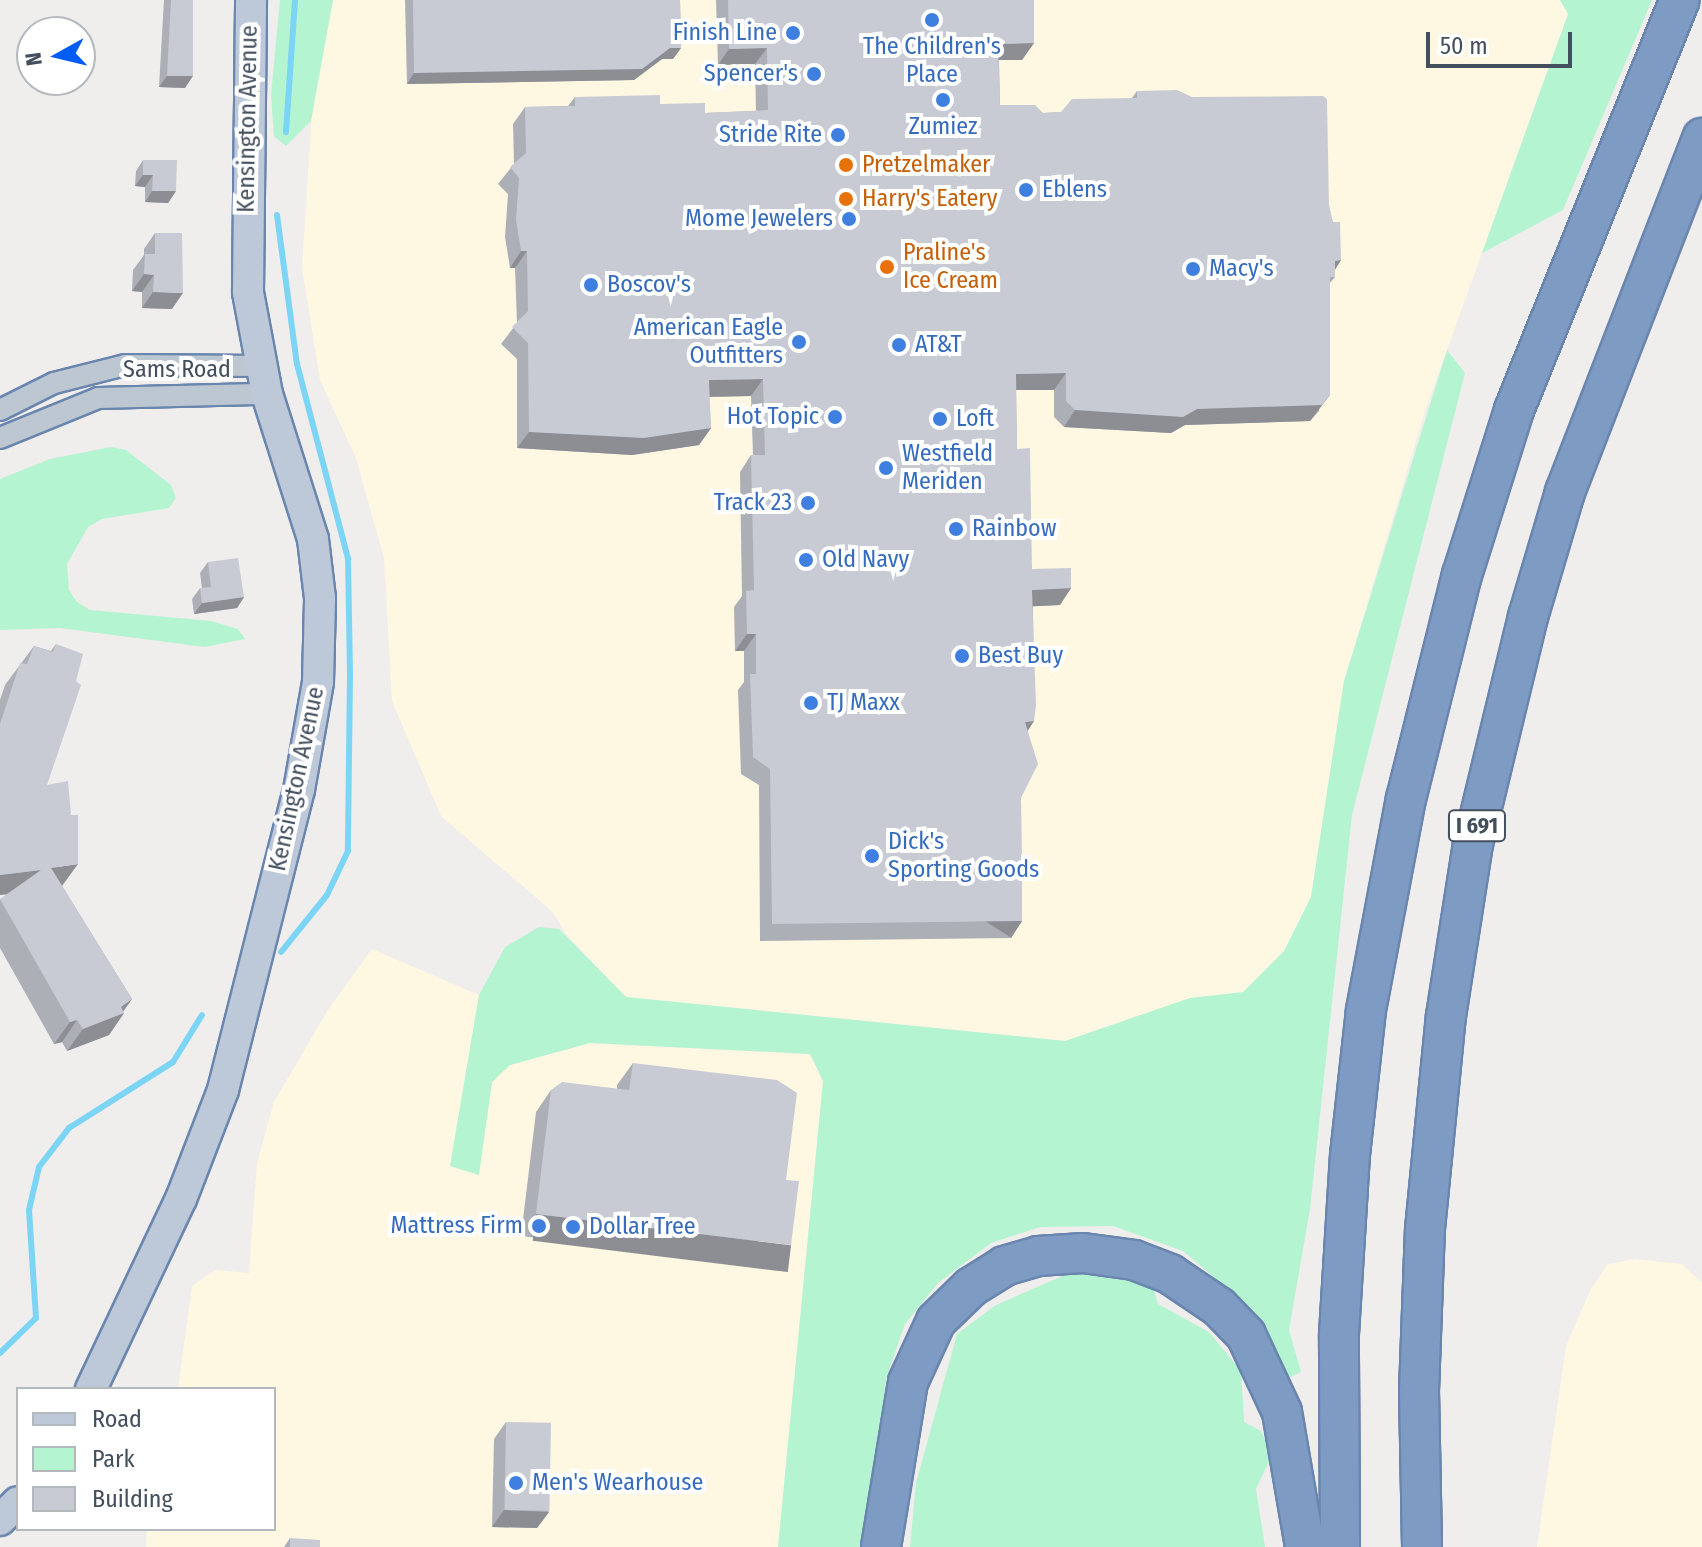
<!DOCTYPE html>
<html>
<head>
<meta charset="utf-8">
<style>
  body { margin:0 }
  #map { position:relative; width:1702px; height:1547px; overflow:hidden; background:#f0eded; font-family:"Fira Sans Condensed",sans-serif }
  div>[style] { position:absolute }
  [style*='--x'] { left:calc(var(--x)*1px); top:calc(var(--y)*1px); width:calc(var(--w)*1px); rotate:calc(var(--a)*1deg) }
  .commercial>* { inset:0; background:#fef8e3 }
  .green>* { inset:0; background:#b5f4d1 }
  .stream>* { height:6px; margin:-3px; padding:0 3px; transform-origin:3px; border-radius:3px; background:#7dd5f6 }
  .roads { filter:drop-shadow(2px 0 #6a86ae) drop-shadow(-2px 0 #6a86ae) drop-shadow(0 2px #6a86ae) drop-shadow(0 -2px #6a86ae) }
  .minor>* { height:20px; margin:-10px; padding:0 10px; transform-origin:10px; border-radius:10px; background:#bcc7d2 }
  .secondary>* { height:30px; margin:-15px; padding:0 15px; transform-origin:15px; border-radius:15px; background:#bdc9d9 }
  .motorway>* { height:38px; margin:-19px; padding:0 19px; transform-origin:19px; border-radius:19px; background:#7e9bc3 }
  .wall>* { inset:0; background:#acafb6 }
  .shaded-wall>* { inset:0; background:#8c8e94; transform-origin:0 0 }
  .building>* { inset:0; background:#c8cbd4; transform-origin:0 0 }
  .dots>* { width:22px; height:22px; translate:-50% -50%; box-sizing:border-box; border:4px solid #fff; border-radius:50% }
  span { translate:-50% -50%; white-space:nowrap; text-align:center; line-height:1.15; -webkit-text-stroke:8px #fff; paint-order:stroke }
  .shield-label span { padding:2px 6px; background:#fff; border:2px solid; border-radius:6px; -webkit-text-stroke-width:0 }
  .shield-label { font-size:22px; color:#434f5d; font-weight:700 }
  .shop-label { font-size:24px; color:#366cbe }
  .right { translate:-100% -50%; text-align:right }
  .left { translate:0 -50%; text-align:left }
  .street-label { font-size:24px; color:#434f5d }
  .food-label { font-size:24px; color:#c56008 }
  .legend { position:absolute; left:16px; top:1387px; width:260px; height:144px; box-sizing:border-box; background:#fff; border:2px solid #b4b9be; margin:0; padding:10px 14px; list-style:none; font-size:24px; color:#434f5d }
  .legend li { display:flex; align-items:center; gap:16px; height:40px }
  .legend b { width:40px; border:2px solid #b4b9be }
  .north { position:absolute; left:16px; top:16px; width:80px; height:80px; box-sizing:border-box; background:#fff; border:2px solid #b4b9be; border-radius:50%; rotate:262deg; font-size:22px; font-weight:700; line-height:32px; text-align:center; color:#434f5d }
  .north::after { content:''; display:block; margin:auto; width:28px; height:36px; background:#035df4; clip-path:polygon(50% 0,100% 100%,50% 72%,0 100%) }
  .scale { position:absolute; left:1426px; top:32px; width:146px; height:36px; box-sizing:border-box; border:4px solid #434f5d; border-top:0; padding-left:10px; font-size:24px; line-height:28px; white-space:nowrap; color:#434f5d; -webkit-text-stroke:6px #fff; paint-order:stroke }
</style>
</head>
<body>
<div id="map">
  <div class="commercial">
    <div style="clip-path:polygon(333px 0,1560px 0,1568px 14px,1425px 411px,1344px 681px,1311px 897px,1284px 951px,1243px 993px,1190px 998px,1065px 1041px,626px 997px,566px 934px,553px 912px,441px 816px,392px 701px,384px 558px,356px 458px,320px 380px,302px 268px,313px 96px)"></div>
    <div style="clip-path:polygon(372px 949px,479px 995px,450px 1166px,478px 1175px,492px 1082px,510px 1065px,590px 1043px,810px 1054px,823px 1081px,778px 1547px,146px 1547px,147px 1529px,274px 1529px,274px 1389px,178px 1389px,192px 1286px,215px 1270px,249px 1273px,257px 1163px,274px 1102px,328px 1010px)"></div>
    <div style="clip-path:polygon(1635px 1259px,1682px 1264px,1702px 1283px,1702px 1547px,1537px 1547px,1566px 1346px,1591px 1289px,1608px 1264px)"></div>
  </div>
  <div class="green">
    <div style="clip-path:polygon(280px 0,333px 0,311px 121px,286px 146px,274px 136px,271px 94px)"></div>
    <div style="clip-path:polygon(1560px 0,1652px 0,1563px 210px,1482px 253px,1568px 14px)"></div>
    <div style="clip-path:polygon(1447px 350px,1465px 373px,1352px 815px,1310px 1209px,1289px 1330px,1301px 1372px,1288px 1378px,1248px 1306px,1183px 1251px,1113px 1226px,1040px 1227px,991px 1243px,938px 1283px,905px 1324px,886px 1379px,869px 1527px,862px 1547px,778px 1547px,823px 1081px,810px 1054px,590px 1043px,510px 1065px,492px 1082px,479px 1175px,450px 1166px,479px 995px,505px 947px,539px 927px,559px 929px,626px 997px,1065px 1041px,1190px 998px,1243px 992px,1284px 951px,1311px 897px,1344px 681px)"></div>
    <div style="clip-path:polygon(111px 447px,126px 450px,171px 485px,176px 498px,169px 508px,102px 519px,88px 527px,67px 564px,69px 590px,77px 602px,90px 610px,211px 621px,238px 629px,245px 639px,204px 647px,60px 628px,0 630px,0 479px,50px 459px)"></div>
    <div style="clip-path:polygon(1076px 1270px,1152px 1285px,1158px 1304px,1209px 1332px,1241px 1371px,1244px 1422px,1261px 1431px,1272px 1455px,1256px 1489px,1265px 1547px,910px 1547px,916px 1483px,957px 1334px,996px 1305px)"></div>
  </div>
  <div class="stream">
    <div style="--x:286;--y:132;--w:132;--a:-86.1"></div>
    <div style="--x:277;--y:215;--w:150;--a:82.4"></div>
    <div style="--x:297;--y:364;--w:202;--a:75.3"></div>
    <div style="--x:348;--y:559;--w:116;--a:89"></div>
    <div style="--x:350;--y:675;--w:176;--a:90.7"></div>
    <div style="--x:348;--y:851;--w:49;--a:115.5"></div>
    <div style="--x:327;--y:895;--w:73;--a:128.9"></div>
    <div style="--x:0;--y:1353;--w:50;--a:-44.2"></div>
    <div style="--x:36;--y:1318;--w:108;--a:-93.7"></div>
    <div style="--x:29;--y:1210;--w:44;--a:-76.9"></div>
    <div style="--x:39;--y:1167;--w:49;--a:-52.4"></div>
    <div style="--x:69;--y:1128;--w:123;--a:-32.4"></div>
    <div style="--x:173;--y:1062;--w:55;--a:-58.3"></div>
  </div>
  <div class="roads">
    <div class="minor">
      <div style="--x:0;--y:410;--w:60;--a:-26.6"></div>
      <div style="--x:54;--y:383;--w:73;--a:-14.2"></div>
      <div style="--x:125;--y:365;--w:135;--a:0.4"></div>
      <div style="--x:0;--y:438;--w:106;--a:-22.2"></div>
      <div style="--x:98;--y:398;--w:169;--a:-1.4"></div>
    </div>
    <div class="secondary">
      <div style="--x:91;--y:1389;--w:210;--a:-64.7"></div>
      <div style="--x:181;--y:1199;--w:117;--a:-68.9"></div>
      <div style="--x:223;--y:1090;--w:309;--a:-75.8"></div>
      <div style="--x:299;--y:790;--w:110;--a:-80"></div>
      <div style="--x:318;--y:682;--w:84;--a:-88.6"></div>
      <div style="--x:320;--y:598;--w:59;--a:-96.8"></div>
      <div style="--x:313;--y:539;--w:152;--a:-107.6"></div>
      <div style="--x:267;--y:394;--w:104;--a:-100.6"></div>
      <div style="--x:248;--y:292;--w:292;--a:-89.4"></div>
      <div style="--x:0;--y:1520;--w:25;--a:-45"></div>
    </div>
    <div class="motorway">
      <div style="--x:881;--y:1547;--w:167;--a:-80.7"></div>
      <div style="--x:908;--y:1382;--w:67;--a:-65.3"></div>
      <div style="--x:936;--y:1321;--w:49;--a:-44.2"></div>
      <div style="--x:971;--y:1287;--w:39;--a:-32"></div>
      <div style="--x:1004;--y:1266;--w:35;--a:-16"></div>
      <div style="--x:1038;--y:1256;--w:45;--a:-3.8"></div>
      <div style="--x:1083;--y:1253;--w:51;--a:7.8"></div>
      <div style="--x:1134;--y:1260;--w:39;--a:21"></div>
      <div style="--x:1170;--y:1274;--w:59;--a:34"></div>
      <div style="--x:1219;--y:1307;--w:39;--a:46"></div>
      <div style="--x:1246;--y:1335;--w:85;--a:64.9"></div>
      <div style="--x:1282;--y:1412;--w:137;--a:80.3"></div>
      <div style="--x:1340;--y:1547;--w:213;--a:-90.3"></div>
      <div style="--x:1339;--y:1334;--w:179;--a:-86.5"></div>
      <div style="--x:1350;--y:1155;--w:146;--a:-83.7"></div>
      <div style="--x:1366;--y:1010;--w:215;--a:-79.3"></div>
      <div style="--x:1406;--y:799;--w:231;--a:-76"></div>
      <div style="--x:1462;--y:575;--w:173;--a:-72.5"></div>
      <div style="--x:1514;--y:410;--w:442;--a:-68"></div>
      <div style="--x:1422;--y:1547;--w:156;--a:-91.1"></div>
      <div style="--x:1419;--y:1391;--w:162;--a:-87.9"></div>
      <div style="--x:1425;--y:1229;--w:214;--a:-84.4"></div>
      <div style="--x:1446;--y:1016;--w:174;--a:-81.1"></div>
      <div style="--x:1473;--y:844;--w:234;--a:-76.4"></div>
      <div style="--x:1528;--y:617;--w:130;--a:-73.5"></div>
      <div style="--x:1565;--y:492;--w:380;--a:-68.8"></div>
    </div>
  </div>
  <div class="wall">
    <div style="clip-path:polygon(164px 0,196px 0,193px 0,185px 88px,159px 87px)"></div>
    <div style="clip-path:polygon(405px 0,680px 0,681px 48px,673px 59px,662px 59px,634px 80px,407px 84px)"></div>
    <div style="clip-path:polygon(716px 0,1034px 0,1034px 43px,1022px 60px,999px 60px,1000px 105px,1043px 113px,1061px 112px,1132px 98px,1137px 91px,1329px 206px,1341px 260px,1335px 270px,1335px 277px,1330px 283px,1319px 411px,1310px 421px,1185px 425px,1171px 433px,1064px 427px,1054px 417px,1054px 390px,1016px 390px,1017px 449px,1032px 569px,1071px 588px,1060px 605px,1033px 606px,1034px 721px,1027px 731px,1021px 798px,1022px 921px,1011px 938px,760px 941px,759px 785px,741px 774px,738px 690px,744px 682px,744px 651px,735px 651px,734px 607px,742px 596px,740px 472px,751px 455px,753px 455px,751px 396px,709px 397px,711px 428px,699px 445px,632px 455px,517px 448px,517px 359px,501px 344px,517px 323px,515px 268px,510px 268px,505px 237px,508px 194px,498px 184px,514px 164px,513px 124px,525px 107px,568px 106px,575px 97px,660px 104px,705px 113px,756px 111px,755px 64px,718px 65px)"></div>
    <div style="clip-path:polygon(143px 160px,176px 191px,168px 203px,145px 202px,145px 187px,135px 186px,136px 171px)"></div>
    <div style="clip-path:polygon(155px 233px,172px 309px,142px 308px,142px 292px,132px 291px,133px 270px,144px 255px,144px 249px)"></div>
    <div style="clip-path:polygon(208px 562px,244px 597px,237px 608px,194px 614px,192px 599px,200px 588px,202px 588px,200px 573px)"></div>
    <div style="clip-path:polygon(56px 644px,47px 785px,62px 886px,132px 999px,123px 1012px,124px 1013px,109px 1035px,67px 1051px,62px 1042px,54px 1044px,0 948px,0 900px,7px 894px,0 895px,0 700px,5px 685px,34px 646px,51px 651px)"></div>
    <div style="clip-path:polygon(633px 1063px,776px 1267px,521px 1236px,536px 1112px,551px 1090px,617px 1089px,617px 1085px)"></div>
    <div style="clip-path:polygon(506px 1422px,549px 1512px,537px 1528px,492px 1527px,494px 1439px)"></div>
    <div style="clip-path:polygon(290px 1538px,320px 1547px,284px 1547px)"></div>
  </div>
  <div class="shaded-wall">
    <div style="clip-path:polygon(1034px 43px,1022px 60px,987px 60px,998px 44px)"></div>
    <div style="clip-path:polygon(670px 48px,681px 48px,673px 59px,662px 59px,634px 80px,407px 84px,414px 73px)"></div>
    <div style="clip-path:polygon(767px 48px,755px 64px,718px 65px,729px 49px)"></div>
    <div style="clip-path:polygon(167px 76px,193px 76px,185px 88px,159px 87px)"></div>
    <div style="clip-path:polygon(143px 175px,153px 175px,145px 187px,135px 186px)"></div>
    <div style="clip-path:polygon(152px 191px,176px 191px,168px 203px,145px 202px)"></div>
    <div style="clip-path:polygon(521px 251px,527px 251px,515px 268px,510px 268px)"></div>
    <div style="clip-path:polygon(1341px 260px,1330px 277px,1335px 261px)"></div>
    <div style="clip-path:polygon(144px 274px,154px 275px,142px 292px,132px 291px)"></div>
    <div style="clip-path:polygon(153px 292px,183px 293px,172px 309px,142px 308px)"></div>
    <div style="clip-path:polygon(1066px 373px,1054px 390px,1005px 390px,1016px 374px)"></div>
    <div style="clip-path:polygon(763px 379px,751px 396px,697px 397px,709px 380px)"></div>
    <div style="clip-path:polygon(1330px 395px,1310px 421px,1185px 425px,1171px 433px,1064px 427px,1075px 410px,1197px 409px)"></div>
    <div style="clip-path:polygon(711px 428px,699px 445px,632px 455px,517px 448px,529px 432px)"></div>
    <div style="clip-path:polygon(1071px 588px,1060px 605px,1020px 607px,1032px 590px)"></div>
    <div style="clip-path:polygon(244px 597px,237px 608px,194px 614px,202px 603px)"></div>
    <div style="clip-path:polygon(747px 634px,756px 634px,744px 651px,735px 651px)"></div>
    <div style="clip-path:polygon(1034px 721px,1023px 738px,1025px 722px)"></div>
    <div style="clip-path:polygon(78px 864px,62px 886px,51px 868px)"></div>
    <div style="clip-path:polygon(41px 870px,26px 892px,0 895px,0 875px)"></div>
    <div style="left:1022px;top:921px;width:20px;height:250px;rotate:123deg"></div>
    <div style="clip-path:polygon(132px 999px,121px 1014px,124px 1013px,109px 1035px,67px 1051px,83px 1029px,121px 1007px)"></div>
    <div style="clip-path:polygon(77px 1020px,62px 1042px,54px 1044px,70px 1022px)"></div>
    <div style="left:536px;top:1214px;width:257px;height:27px;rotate:7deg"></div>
    <div style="clip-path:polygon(504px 1510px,549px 1512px,537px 1528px,492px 1527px)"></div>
  </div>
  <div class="building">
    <div style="clip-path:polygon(171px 0,193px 0,193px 76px,167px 76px)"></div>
    <div style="clip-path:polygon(413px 0,680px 0,681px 48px,670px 48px,642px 69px,414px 73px)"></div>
    <div style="clip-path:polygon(728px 0,1034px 0,1034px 43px,998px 44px,1000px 105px,1035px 105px,1043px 113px,1061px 112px,1072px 99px,1137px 98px,1137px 91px,1177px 90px,1192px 97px,1323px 96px,1327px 99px,1329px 206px,1333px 222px,1340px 222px,1341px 260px,1335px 261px,1335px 277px,1330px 277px,1330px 395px,1322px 405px,1197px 409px,1183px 417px,1075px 410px,1066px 401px,1066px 373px,1016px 374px,1017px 449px,1030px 448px,1032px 569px,1071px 568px,1071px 588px,1032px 590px,1036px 705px,1034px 721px,1025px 722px,1038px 764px,1021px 798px,1022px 921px,772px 924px,770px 769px,753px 757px,750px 674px,756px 674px,756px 634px,747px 634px,746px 591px,754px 590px,751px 455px,765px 455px,763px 379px,709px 380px,711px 428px,644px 438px,529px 432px,528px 343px,512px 327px,528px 311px,527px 251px,521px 251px,516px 220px,519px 178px,510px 167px,526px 153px,525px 107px,575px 106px,575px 97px,660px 95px,660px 104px,705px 103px,705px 113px,768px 110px,767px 48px,729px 49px)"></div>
    <div style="clip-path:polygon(143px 160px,177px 160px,176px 191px,152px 191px,153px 175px,143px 175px)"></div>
    <div style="clip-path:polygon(155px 233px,182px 233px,183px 293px,153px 292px,154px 275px,144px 274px,145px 254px,155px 254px)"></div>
    <div style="clip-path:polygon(238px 558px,244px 597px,202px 603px,200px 588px,211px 587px,208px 562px)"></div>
    <div style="clip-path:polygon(56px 644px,83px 654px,76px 681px,81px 685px,47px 785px,68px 781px,71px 815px,78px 815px,78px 864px,51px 868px,132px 999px,121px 1007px,124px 1013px,83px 1029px,77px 1020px,70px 1022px,0 899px,41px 870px,0 875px,0 724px,20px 663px,27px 664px,34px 646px,53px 652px)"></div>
    <div style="clip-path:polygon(633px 1063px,777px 1080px,797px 1093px,786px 1180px,799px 1181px,791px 1245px,536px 1214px,551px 1090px,562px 1082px,629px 1090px)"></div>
    <div style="left:506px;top:1422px;width:45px;height:88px;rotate:1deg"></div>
    <div style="clip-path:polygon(290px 1538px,320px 1540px,320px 1547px,290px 1547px)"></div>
  </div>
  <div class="dots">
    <div style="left:932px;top:20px;background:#3f7fe0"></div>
    <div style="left:793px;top:33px;background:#3f7fe0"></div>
    <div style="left:814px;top:74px;background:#3f7fe0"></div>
    <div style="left:943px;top:100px;background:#3f7fe0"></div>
    <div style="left:838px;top:135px;background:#3f7fe0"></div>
    <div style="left:846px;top:165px;background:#e8710a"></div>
    <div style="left:1026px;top:190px;background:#3f7fe0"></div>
    <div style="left:846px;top:199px;background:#e8710a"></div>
    <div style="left:849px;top:219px;background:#3f7fe0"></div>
    <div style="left:887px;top:267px;background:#e8710a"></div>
    <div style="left:1193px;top:269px;background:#3f7fe0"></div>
    <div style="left:591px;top:285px;background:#3f7fe0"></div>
    <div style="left:799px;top:342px;background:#3f7fe0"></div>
    <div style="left:899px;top:345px;background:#3f7fe0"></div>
    <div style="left:835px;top:417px;background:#3f7fe0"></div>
    <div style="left:940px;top:419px;background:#3f7fe0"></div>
    <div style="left:886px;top:468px;background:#3f7fe0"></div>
    <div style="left:808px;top:503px;background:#3f7fe0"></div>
    <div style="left:956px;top:529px;background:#3f7fe0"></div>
    <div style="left:806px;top:560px;background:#3f7fe0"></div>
    <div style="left:962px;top:656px;background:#3f7fe0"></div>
    <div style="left:811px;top:703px;background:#3f7fe0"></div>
    <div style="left:872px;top:856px;background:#3f7fe0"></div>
    <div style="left:539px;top:1226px;background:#3f7fe0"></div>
    <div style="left:573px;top:1227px;background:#3f7fe0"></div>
    <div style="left:516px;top:1483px;background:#3f7fe0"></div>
  </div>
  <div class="shield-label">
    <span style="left:1477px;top:826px">I 691</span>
  </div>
  <div class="shop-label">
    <span class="right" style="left:777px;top:33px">Finish Line</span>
    <span style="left:932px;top:61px">The Children's<br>Place</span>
    <span class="right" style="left:798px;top:74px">Spencer's</span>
    <span style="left:943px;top:127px">Zumiez</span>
    <span class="right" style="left:822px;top:135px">Stride Rite</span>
    <span class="left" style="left:1042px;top:190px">Eblens</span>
    <span class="right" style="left:833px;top:219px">Mome Jewelers</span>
    <span class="left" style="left:1209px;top:269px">Macy's</span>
    <span class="left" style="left:607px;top:285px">Boscov's</span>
    <span class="right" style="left:783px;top:342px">American Eagle<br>Outfitters</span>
    <span class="left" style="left:915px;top:345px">AT&amp;T</span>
    <span class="right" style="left:819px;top:417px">Hot Topic</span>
    <span class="left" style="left:956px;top:419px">Loft</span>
    <span class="left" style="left:902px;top:468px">Westfield<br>Meriden</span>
    <span class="right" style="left:792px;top:503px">Track 23</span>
    <span class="left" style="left:972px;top:529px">Rainbow</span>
    <span class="left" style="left:822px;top:560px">Old Navy</span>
    <span class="left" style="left:978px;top:656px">Best Buy</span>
    <span class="left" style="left:827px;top:703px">TJ Maxx</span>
    <span class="left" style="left:888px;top:856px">Dick's<br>Sporting Goods</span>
    <span class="right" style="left:523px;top:1226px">Mattress Firm</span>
    <span class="left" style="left:589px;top:1227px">Dollar Tree</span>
    <span class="left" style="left:532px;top:1483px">Men's Wearhouse</span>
  </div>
  <div class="street-label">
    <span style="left:248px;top:119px;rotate:-89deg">Kensington Avenue</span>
    <span style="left:177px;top:370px">Sams Road</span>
    <span style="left:297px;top:779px;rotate:-78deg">Kensington Avenue</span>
  </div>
  <div class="food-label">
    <span class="left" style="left:862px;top:165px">Pretzelmaker</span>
    <span class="left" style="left:862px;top:199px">Harry's Eatery</span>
    <span class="left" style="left:903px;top:267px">Praline's<br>Ice Cream</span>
  </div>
  <ul class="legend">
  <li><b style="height:10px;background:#bdc9d9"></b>Road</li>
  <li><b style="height:22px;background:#b5f4d1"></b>Park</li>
  <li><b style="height:22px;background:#c8cbd4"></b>Building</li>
  </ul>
  <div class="north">N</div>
  <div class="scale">50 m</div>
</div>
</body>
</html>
